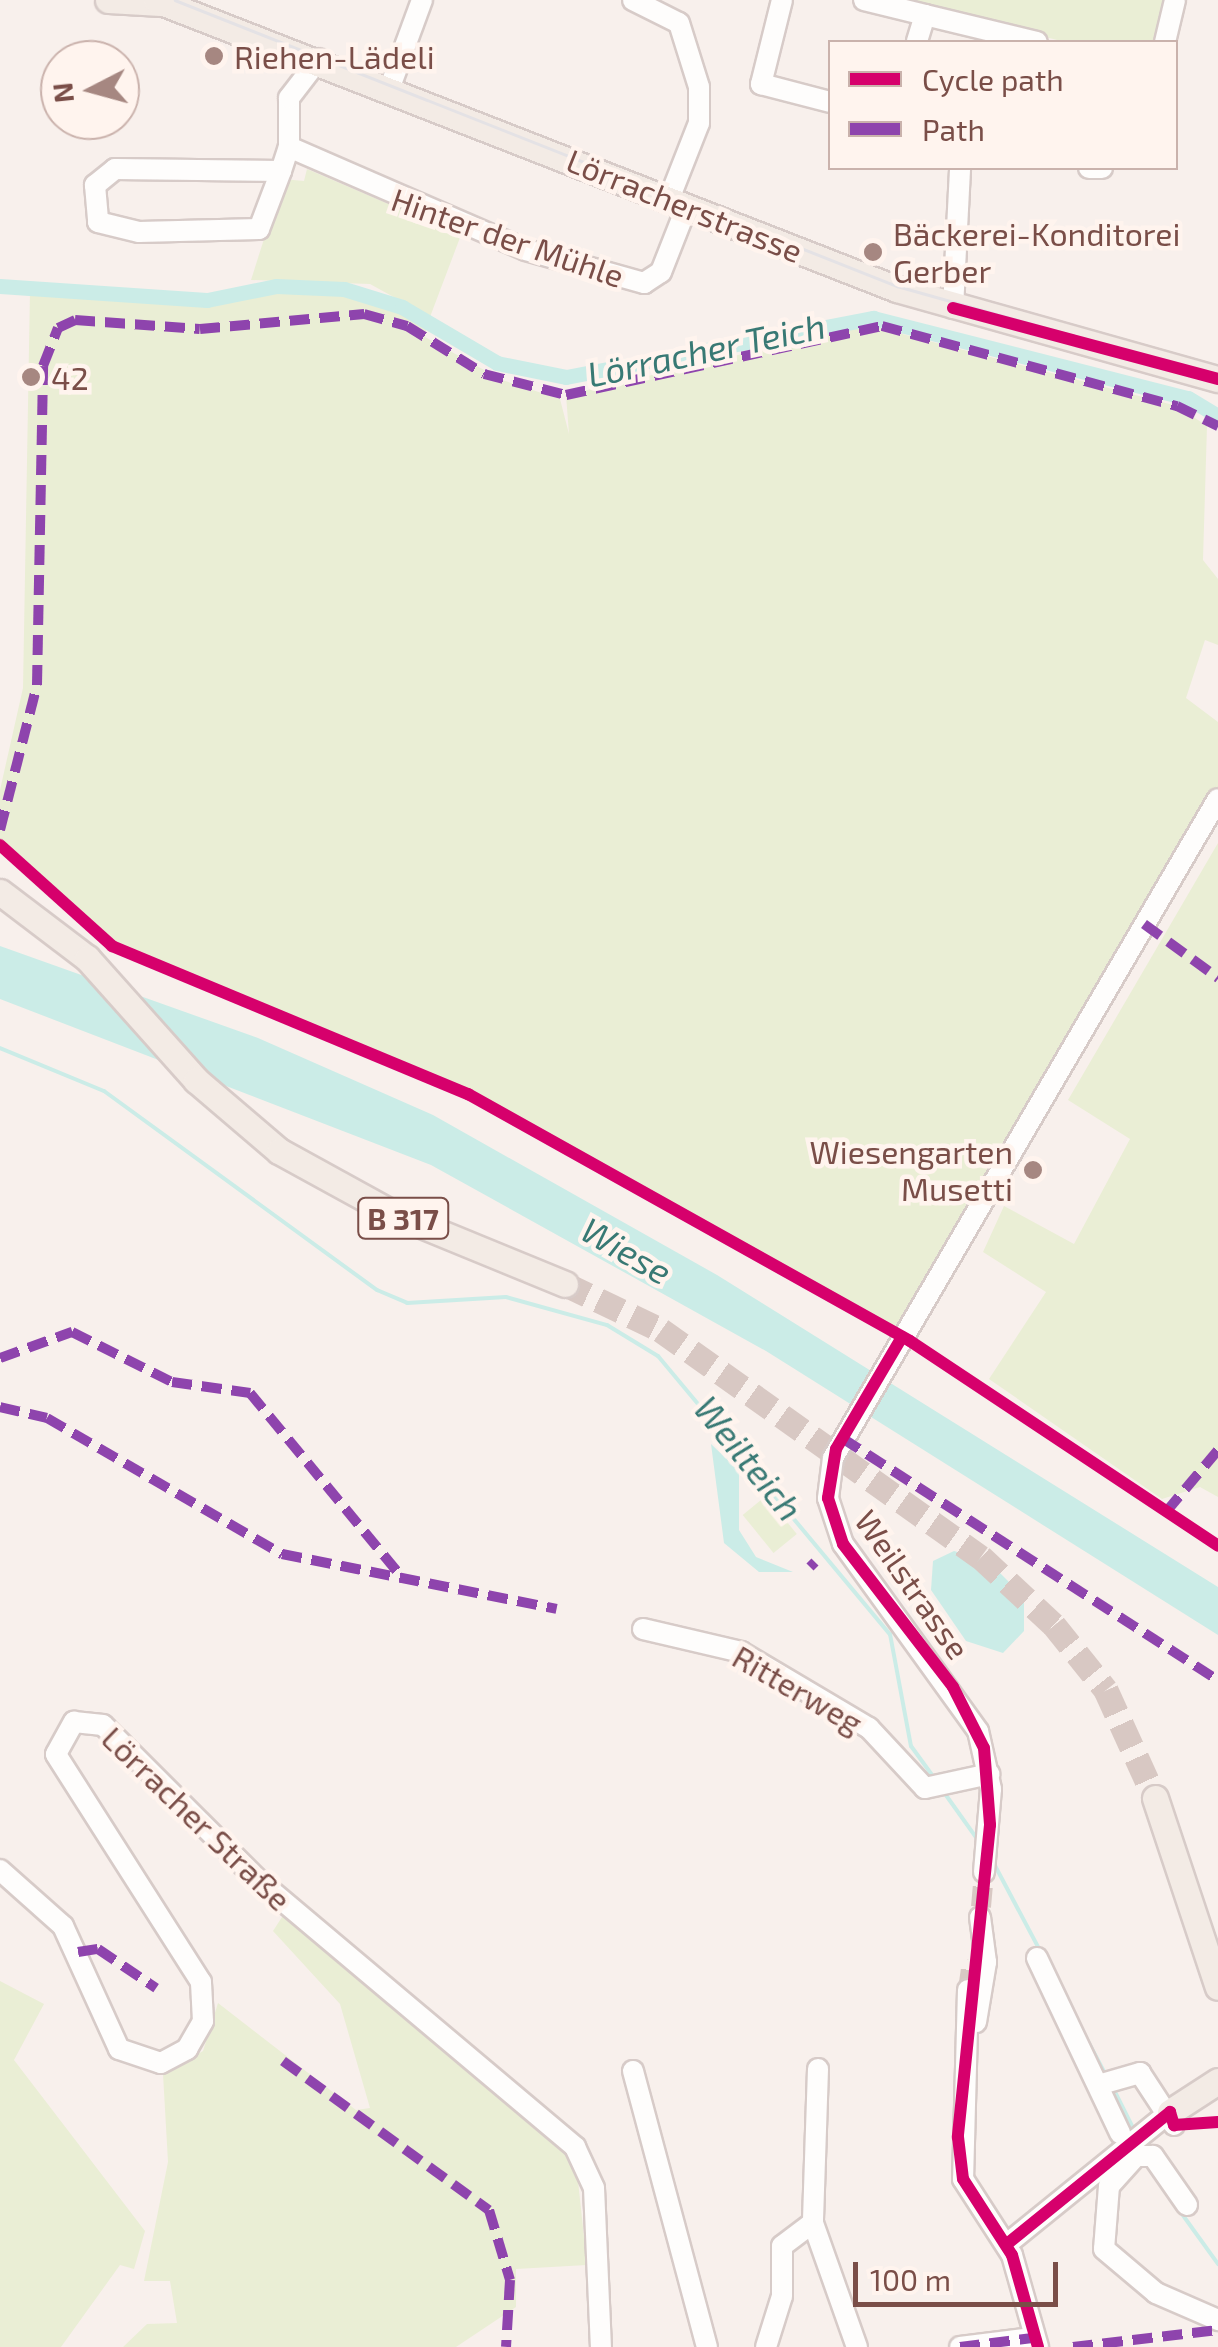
<!DOCTYPE html>
<html>
<head>
<meta charset="utf-8">
<style>
  body { margin:0 }
  #map { position:relative; width:1218px; height:2347px; overflow:hidden; background:#f8f0ec; font-family:"Exo 2",sans-serif }
  div>[style] { position:absolute }
  [style*='--x'] { left:calc(var(--x)*1px); top:calc(var(--y)*1px); width:calc(var(--w)*1px); rotate:calc(var(--a)*1deg) }
  .green>* { inset:0; background:#eaeed5; transform-origin:0 0 }
  .water>* { inset:0; background:#cbece7 }
  .stream>* { height:4px; margin:-2px; padding:0 2px; transform-origin:2px; border-radius:2px; background:#cbece7 }
  .canal>* { height:15px; margin:-7.5px; padding:0 7.5px; transform-origin:7.5px; border-radius:7.5px; background:#cbece7 }
  .minor-tunnel>* { height:20px; margin-top:-10px; transform-origin:0; background:repeating-linear-gradient(90deg,#d8c8c3 0 20px,transparent 0 30px) }
  .major-tunnel>* { height:25px; margin-top:-12.5px; transform-origin:0; background:repeating-linear-gradient(90deg,#d8c8c3 0 25px,transparent 0 37px) }
  .roads { filter:drop-shadow(2px 0 #d7cbc8) drop-shadow(-2px 0 #d7cbc8) drop-shadow(0 2px #d7cbc8) drop-shadow(0 -2px #d7cbc8) }
  .minor>* { height:20px; margin:-10px; padding:0 10px; transform-origin:10px; border-radius:10px; background:#fefdfc }
  .major>* { height:25px; margin:-12.5px; padding:0 12.5px; transform-origin:12.5px; border-radius:12.5px; background:#f3ebe5 }
  .tram>* { height:2.5px; margin:-1.25px; padding:0 1.25px; transform-origin:1.25px; border-radius:1.25px; background:#e4e2e5 }
  .quiet>* { height:10px; margin-top:-5px; transform-origin:0; background:repeating-linear-gradient(90deg,#8e44ad 0 20px,transparent 0 30px) }
  .cycleway>* { height:12px; margin:-6px; padding:0 6px; transform-origin:6px; border-radius:6px; background:#d6006c }
  .dots>* { width:28px; height:28px; translate:-50% -50%; box-sizing:border-box; border:5px solid #fff4ee; border-radius:50% }
  span { translate:-50% -50%; white-space:nowrap; text-align:center; line-height:1.15; -webkit-text-stroke:9px #fff4ee; paint-order:stroke }
  .shield-label span { padding:2px 8px; background:#fff4ee; border:2px solid; border-radius:8px; -webkit-text-stroke-width:0 }
  .shield-label { font-size:30px; color:#7a4e48; font-weight:700 }
  .poi-label { font-size:32px; color:#7a4e48 }
  .left { translate:0 -50%; text-align:left }
  .right { translate:-100% -50%; text-align:right }
  .street-label { font-size:32px; color:#7a4e48 }
  .water-label { font-size:35px; color:#387974; font-style:italic }
  .legend { position:absolute; left:828px; top:40px; width:350px; height:130px; box-sizing:border-box; background:#fff4ee; border:2px solid #cab2ac; margin:0; padding:12px 18px; list-style:none; font-size:30px; color:#7a4e48 }
  .legend li { display:flex; align-items:center; gap:20px; height:50px }
  .legend b { width:50px; border:2px solid #cab2ac }
  .north { position:absolute; left:40px; top:40px; width:100px; height:100px; box-sizing:border-box; background:#fff4ee; border:2px solid #cab2ac; border-radius:50%; rotate:264deg; font-size:28px; font-weight:700; line-height:40px; text-align:center; color:#7a4e48 }
  .north::after { content:''; display:block; margin:auto; width:35px; height:45px; background:#a68781; clip-path:polygon(50% 0,100% 100%,50% 72%,0 100%) }
  .scale { position:absolute; left:853px; top:2262px; width:205px; height:45px; box-sizing:border-box; border:5px solid #7a4e48; border-top:0; padding-left:12px; font-size:30px; line-height:35px; white-space:nowrap; color:#7a4e48; -webkit-text-stroke:8px #fff4ee; paint-order:stroke }
</style>
</head>
<body>
<div id="map">
  <div class="green">
    <div style="clip-path:polygon(901px 0,1166px 0,1157px 42px,1065px 42px)"></div>
    <div style="clip-path:polygon(307px 169px,461px 235px,430px 317px,370px 284px,251px 280px,283px 179px,304px 181px)"></div>
    <div style="clip-path:polygon(287px 290px,374px 300px,427px 326px,425px 337px,502px 380px,560px 399px,569px 434px,566px 395px,868px 325px,1177px 406px,1207px 426px,1203px 560px,1218px 579px,1218px 645px,1205px 640px,1186px 698px,1218px 722px,1218px 799px,902px 1337px,468px 1094px,112px 946px,0 845px,0 790px,23px 688px,30px 291px,206px 306px)"></div>
    <div style="clip-path:polygon(1218px 843px,1218px 1497px,1200px 1487px,1162px 1499px,989px 1379px,1046px 1292px,983px 1252px,1004px 1206px,1074px 1244px,1130px 1139px,1068px 1100px)"></div>
    <div style="left:766px;top:1496px;width:49px;height:30px;rotate:51deg"></div>
    <div style="clip-path:polygon(284px 1914px,576px 2162px,587px 2265px,516px 2269px,516px 2307px,456px 2347px,123px 2347px,147px 2324px,177px 2323px,170px 2281px,144px 2281px,168px 2162px,163px 2074px,203px 2051px,218px 2003px,356px 2110px,370px 2108px,340px 2004px,273px 1931px)"></div>
    <div style="clip-path:polygon(0 1981px,44px 2004px,14px 2060px,145px 2231px,134px 2269px,120px 2265px,61px 2347px,0 2347px)"></div>
  </div>
  <div class="water">
    <div style="clip-path:polygon(0 946px,258px 1038px,433px 1115px,717px 1275px,1218px 1587px,1218px 1635px,766px 1351px,431px 1165px,0 999px)"></div>
    <div style="clip-path:polygon(711px 1444px,739px 1471px,739px 1530px,756px 1557px,793px 1572px,759px 1572px,724px 1543px)"></div>
    <div style="clip-path:polygon(954px 1551px,988px 1561px,1024px 1597px,1024px 1631px,1003px 1653px,966px 1641px,931px 1590px,933px 1561px)"></div>
  </div>
  <div class="stream">
    <div style="--x:0;--y:1048;--w:113;--a:22.5"></div>
    <div style="--x:104;--y:1091;--w:338;--a:36.1"></div>
    <div style="--x:377;--y:1290;--w:33;--a:23"></div>
    <div style="--x:407;--y:1303;--w:99;--a:-3.5"></div>
    <div style="--x:506;--y:1297;--w:105;--a:15.5"></div>
    <div style="--x:607;--y:1325;--w:60;--a:31.3"></div>
    <div style="--x:658;--y:1356;--w:362;--a:50.2"></div>
    <div style="--x:890;--y:1634;--w:114;--a:79.4"></div>
    <div style="--x:911;--y:1746;--w:41;--a:54"></div>
    <div style="--x:943;--y:1791;--w:60;--a:54.5"></div>
    <div style="--x:992;--y:1860;--w:246;--a:62.1"></div>
    <div style="--x:1114;--y:2090;--w:45;--a:63.4"></div>
    <div style="--x:1169;--y:2196;--w:84;--a:54.2"></div>
  </div>
  <div class="canal">
    <div style="--x:0;--y:286;--w:207;--a:3.9"></div>
    <div style="--x:207;--y:300;--w:70;--a:-11.5"></div>
    <div style="--x:276;--y:286;--w:68;--a:2.5"></div>
    <div style="--x:344;--y:289;--w:61;--a:17.2"></div>
    <div style="--x:402;--y:307;--w:110;--a:30.5"></div>
    <div style="--x:497;--y:363;--w:70;--a:11.5"></div>
    <div style="--x:566;--y:377;--w:313;--a:-10.9"></div>
    <div style="--x:873;--y:318;--w:325;--a:14.3"></div>
    <div style="--x:1188;--y:398;--w:35;--a:31"></div>
  </div>
  <div class="minor-tunnel">
    <div style="--x:981;--y:1907;--w:35;--a:-85"></div>
    <div style="--x:968;--y:1990;--w:30;--a:-82"></div>
  </div>
  <div class="major-tunnel">
    <div style="--x:565;--y:1284;--w:106;--a:25.6"></div>
    <div style="--x:661;--y:1330;--w:392;--a:35.4"></div>
    <div style="--x:981;--y:1557;--w:100;--a:43"></div>
    <div style="--x:1054;--y:1625;--w:83;--a:51.3"></div>
    <div style="--x:1106;--y:1690;--w:119;--a:65.6"></div>
  </div>
  <div class="roads">
    <div class="minor">
      <div style="--x:633;--y:0;--w:51;--a:26.6"></div>
      <div style="--x:679;--y:23;--w:67;--a:72.6"></div>
      <div style="--x:699;--y:87;--w:36;--a:90"></div>
      <div style="--x:699;--y:123;--w:82;--a:111.5"></div>
      <div style="--x:782;--y:0;--w:87;--a:104"></div>
      <div style="--x:761;--y:84;--w:71;--a:14.6"></div>
      <div style="--x:864;--y:0;--w:63;--a:13.8"></div>
      <div style="--x:925;--y:15;--w:28;--a:107"></div>
      <div style="--x:925;--y:15;--w:115;--a:13.6"></div>
      <div style="--x:1165;--y:42;--w:43;--a:-76.6"></div>
      <div style="--x:390;--y:87;--w:93;--a:-69.8"></div>
      <div style="--x:289;--y:147;--w:258;--a:23.5"></div>
      <div style="--x:526;--y:250;--w:123;--a:15.6"></div>
      <div style="--x:644;--y:283;--w:20;--a:-33"></div>
      <div style="--x:661;--y:272;--w:71;--a:-68.5"></div>
      <div style="--x:1089;--y:168;--w:13;--a:0"></div>
      <div style="--x:281;--y:171;--w:166;--a:-179.3"></div>
      <div style="--x:115;--y:169;--w:26;--a:141"></div>
      <div style="--x:95;--y:185;--w:37;--a:85"></div>
      <div style="--x:98;--y:222;--w:42;--a:13.7"></div>
      <div style="--x:139;--y:232;--w:120;--a:-1.4"></div>
      <div style="--x:259;--y:229;--w:62;--a:-69.2"></div>
      <div style="--x:281;--y:171;--w:25;--a:-72"></div>
      <div style="--x:289;--y:147;--w:49;--a:-90"></div>
      <div style="--x:289;--y:98;--w:49;--a:-52.4"></div>
      <div style="--x:953;--y:308;--w:140;--a:-87.1"></div>
      <div style="--x:643;--y:1629;--w:101;--a:13.2"></div>
      <div style="--x:741;--y:1652;--w:149;--a:30.7"></div>
      <div style="--x:869;--y:1728;--w:82;--a:47"></div>
      <div style="--x:925;--y:1788;--w:66;--a:-12.3"></div>
      <div style="--x:0;--y:1870;--w:84;--a:41.6"></div>
      <div style="--x:63;--y:1926;--w:135;--a:65.5"></div>
      <div style="--x:119;--y:2049;--w:44;--a:18.4"></div>
      <div style="--x:161;--y:2063;--w:30;--a:-28"></div>
      <div style="--x:187;--y:2049;--w:32;--a:-60"></div>
      <div style="--x:203;--y:2021;--w:39;--a:-93"></div>
      <div style="--x:201;--y:1982;--w:270;--a:-122.5"></div>
      <div style="--x:56;--y:1754;--w:37;--a:-61"></div>
      <div style="--x:74;--y:1722;--w:29;--a:6"></div>
      <div style="--x:103;--y:1725;--w:218;--a:45"></div>
      <div style="--x:257;--y:1879;--w:416;--a:40.1"></div>
      <div style="--x:575;--y:2147;--w:45;--a:65.1"></div>
      <div style="--x:594;--y:2188;--w:159;--a:87.5"></div>
      <div style="--x:984;--y:1872;--w:83;--a:-85.2"></div>
      <div style="--x:991;--y:1789;--w:59;--a:-102.6"></div>
      <div style="--x:978;--y:1731;--w:231;--a:-125.8"></div>
      <div style="--x:843;--y:1544;--w:48;--a:-108.1"></div>
      <div style="--x:828;--y:1498;--w:40;--a:-82.9"></div>
      <div style="--x:833;--y:1458;--w:763;--a:-59.71"></div>
      <div style="--x:1037;--y:1958;--w:194;--a:64.6"></div>
      <div style="--x:968;--y:1990;--w:189;--a:91.5"></div>
      <div style="--x:963;--y:2179;--w:90;--a:57.2"></div>
      <div style="--x:1012;--y:2255;--w:96;--a:74.2"></div>
      <div style="--x:976;--y:2022;--w:61;--a:-80.5"></div>
      <div style="--x:986;--y:1962;--w:45;--a:-97.6"></div>
      <div style="--x:818;--y:2069;--w:154;--a:91.9"></div>
      <div style="--x:813;--y:2223;--w:132;--a:70.5"></div>
      <div style="--x:633;--y:2071;--w:286;--a:75"></div>
      <div style="--x:1098;--y:2085;--w:44;--a:-15.9"></div>
      <div style="--x:1140;--y:2073;--w:62;--a:56.8"></div>
      <div style="--x:1187;--y:2205;--w:60;--a:-124.8"></div>
      <div style="--x:1153;--y:2156;--w:17;--a:180"></div>
      <div style="--x:1136;--y:2156;--w:40;--a:132"></div>
      <div style="--x:1109;--y:2186;--w:63;--a:94.5"></div>
      <div style="--x:1104;--y:2249;--w:68;--a:40.2"></div>
      <div style="--x:1156;--y:2293;--w:68;--a:23.5"></div>
      <div style="--x:1007;--y:2244;--w:210;--a:-39"></div>
      <div style="--x:766;--y:2347;--w:53;--a:-72.6"></div>
      <div style="--x:782;--y:2296;--w:50;--a:-90"></div>
      <div style="--x:782;--y:2246;--w:39;--a:-37"></div>
      <div style="--x:960;--y:2347;--w:73;--a:-7.1"></div>
    </div>
    <div class="major">
      <div style="--x:108;--y:0;--w:53;--a:3.2"></div>
      <div style="--x:156;--y:0;--w:795;--a:21.31"></div>
      <div style="--x:897;--y:289;--w:333;--a:15.7"></div>
      <div style="--x:0;--y:892;--w:109;--a:37.2"></div>
      <div style="--x:87;--y:958;--w:164;--a:48.2"></div>
      <div style="--x:196;--y:1080;--w:109;--a:40.5"></div>
      <div style="--x:279;--y:1151;--w:129;--a:28.8"></div>
      <div style="--x:392;--y:1213;--w:187;--a:22.3"></div>
      <div style="--x:1155;--y:1798;--w:199;--a:71.6"></div>
      <div style="--x:1170;--y:2112;--w:57;--a:-32.9"></div>
    </div>
  </div>
  <div class="tram">
    <div style="--x:175;--y:0;--w:777;--a:21.61"></div>
    <div style="--x:897;--y:286;--w:333;--a:15.7"></div>
  </div>
  <div class="quiet">
    <div style="--x:0;--y:830;--w:150;--a:-75.7"></div>
    <div style="--x:37;--y:685;--w:319;--a:-88.9"></div>
    <div style="--x:43;--y:366;--w:41;--a:-68.5"></div>
    <div style="--x:58;--y:328;--w:19;--a:-25"></div>
    <div style="--x:75;--y:320;--w:125;--a:4.1"></div>
    <div style="--x:200;--y:329;--w:165;--a:-5.2"></div>
    <div style="--x:364;--y:314;--w:45;--a:15.6"></div>
    <div style="--x:407;--y:326;--w:91;--a:31.9"></div>
    <div style="--x:484;--y:374;--w:85;--a:14.4"></div>
    <div style="--x:566;--y:395;--w:323;--a:-12.3"></div>
    <div style="--x:882;--y:326;--w:306;--a:15.2"></div>
    <div style="--x:1177;--y:406;--w:46;--a:26"></div>
    <div style="--x:1144;--y:924;--w:92;--a:36.1"></div>
    <div style="--x:0;--y:1358;--w:77;--a:-19.9"></div>
    <div style="--x:72;--y:1332;--w:112;--a:26.6"></div>
    <div style="--x:172;--y:1382;--w:79;--a:8"></div>
    <div style="--x:250;--y:1393;--w:242;--a:50.5"></div>
    <div style="--x:0;--y:1407;--w:48;--a:13.2"></div>
    <div style="--x:47;--y:1418;--w:272;--a:30.1"></div>
    <div style="--x:282;--y:1554;--w:280;--a:11.3"></div>
    <div style="--x:842;--y:1438;--w:447;--a:32.8"></div>
    <div style="--x:1166;--y:1512;--w:81;--a:-50"></div>
    <div style="--x:810;--y:1567;--w:7;--a:-45"></div>
    <div style="--x:78;--y:1952;--w:20;--a:-9"></div>
    <div style="--x:98;--y:1949;--w:70;--a:33.9"></div>
    <div style="--x:283;--y:2061;--w:254;--a:35.9"></div>
    <div style="--x:489;--y:2210;--w:73;--a:73.3"></div>
    <div style="--x:510;--y:2280;--w:67;--a:93.4"></div>
    <div style="--x:960;--y:2347;--w:73;--a:-7.1"></div>
    <div style="--x:1073;--y:2347;--w:146;--a:-6.7"></div>
  </div>
  <div class="cycleway">
    <div style="--x:953;--y:308;--w:274;--a:15"></div>
    <div style="--x:0;--y:845;--w:151;--a:42"></div>
    <div style="--x:112;--y:946;--w:386;--a:22.6"></div>
    <div style="--x:468;--y:1094;--w:506;--a:29.2"></div>
    <div style="--x:910;--y:1341;--w:370;--a:33.6"></div>
    <div style="--x:902;--y:1337;--w:130;--a:120.5"></div>
    <div style="--x:836;--y:1449;--w:50;--a:99.3"></div>
    <div style="--x:828;--y:1498;--w:48;--a:71.9"></div>
    <div style="--x:843;--y:1544;--w:180;--a:52.4"></div>
    <div style="--x:953;--y:1687;--w:68;--a:63.1"></div>
    <div style="--x:984;--y:1748;--w:77;--a:85.5"></div>
    <div style="--x:990;--y:1825;--w:314;--a:95.9"></div>
    <div style="--x:958;--y:2137;--w:42;--a:83.2"></div>
    <div style="--x:963;--y:2179;--w:90;--a:57.2"></div>
    <div style="--x:1012;--y:2255;--w:96;--a:74.2"></div>
    <div style="--x:1007;--y:2244;--w:210;--a:-39"></div>
    <div style="--x:1170;--y:2112;--w:14;--a:73"></div>
    <div style="--x:1174;--y:2125;--w:44;--a:-3.9"></div>
  </div>
  <div class="dots">
    <div style="left:214px;top:56px;background:#a68781"></div>
    <div style="left:873px;top:252px;background:#a68781"></div>
    <div style="left:31px;top:377px;background:#a68781"></div>
    <div style="left:1033px;top:1170px;background:#a68781"></div>
  </div>
  <div class="shield-label">
    <span style="left:403px;top:1218px">B 317</span>
  </div>
  <div class="poi-label">
    <span class="left" style="left:234px;top:56px">Riehen-Lädeli</span>
    <span class="left" style="left:893px;top:252px">Bäckerei-Konditorei<br>Gerber</span>
    <span class="left" style="left:51px;top:377px">42</span>
    <span class="right" style="left:1013px;top:1170px">Wiesengarten<br>Musetti</span>
  </div>
  <div class="street-label">
    <span style="left:685px;top:205px;rotate:22deg">Lörracherstrasse</span>
    <span style="left:508px;top:237px;rotate:19deg">Hinter der Mühle</span>
    <span style="left:913px;top:1584px;rotate:55deg">Weilstrasse</span>
    <span style="left:798px;top:1689px;rotate:30deg">Ritterweg</span>
    <span style="left:197px;top:1818px;rotate:44deg">Lörracher Straße</span>
  </div>
  <div class="water-label">
    <span style="left:706px;top:349px;rotate:-12deg">Lörracher Teich</span>
    <span style="left:627px;top:1250px;rotate:30deg">Wiese</span>
    <span style="left:749px;top:1458px;rotate:51deg">Weilteich</span>
  </div>
  <ul class="legend">
  <li><b style="height:12px;background:#d6006c"></b>Cycle path</li>
  <li><b style="height:12px;background:#8e44ad"></b>Path</li>
  </ul>
  <div class="north">N</div>
  <div class="scale">100 m</div>
</div>
</body>
</html>
